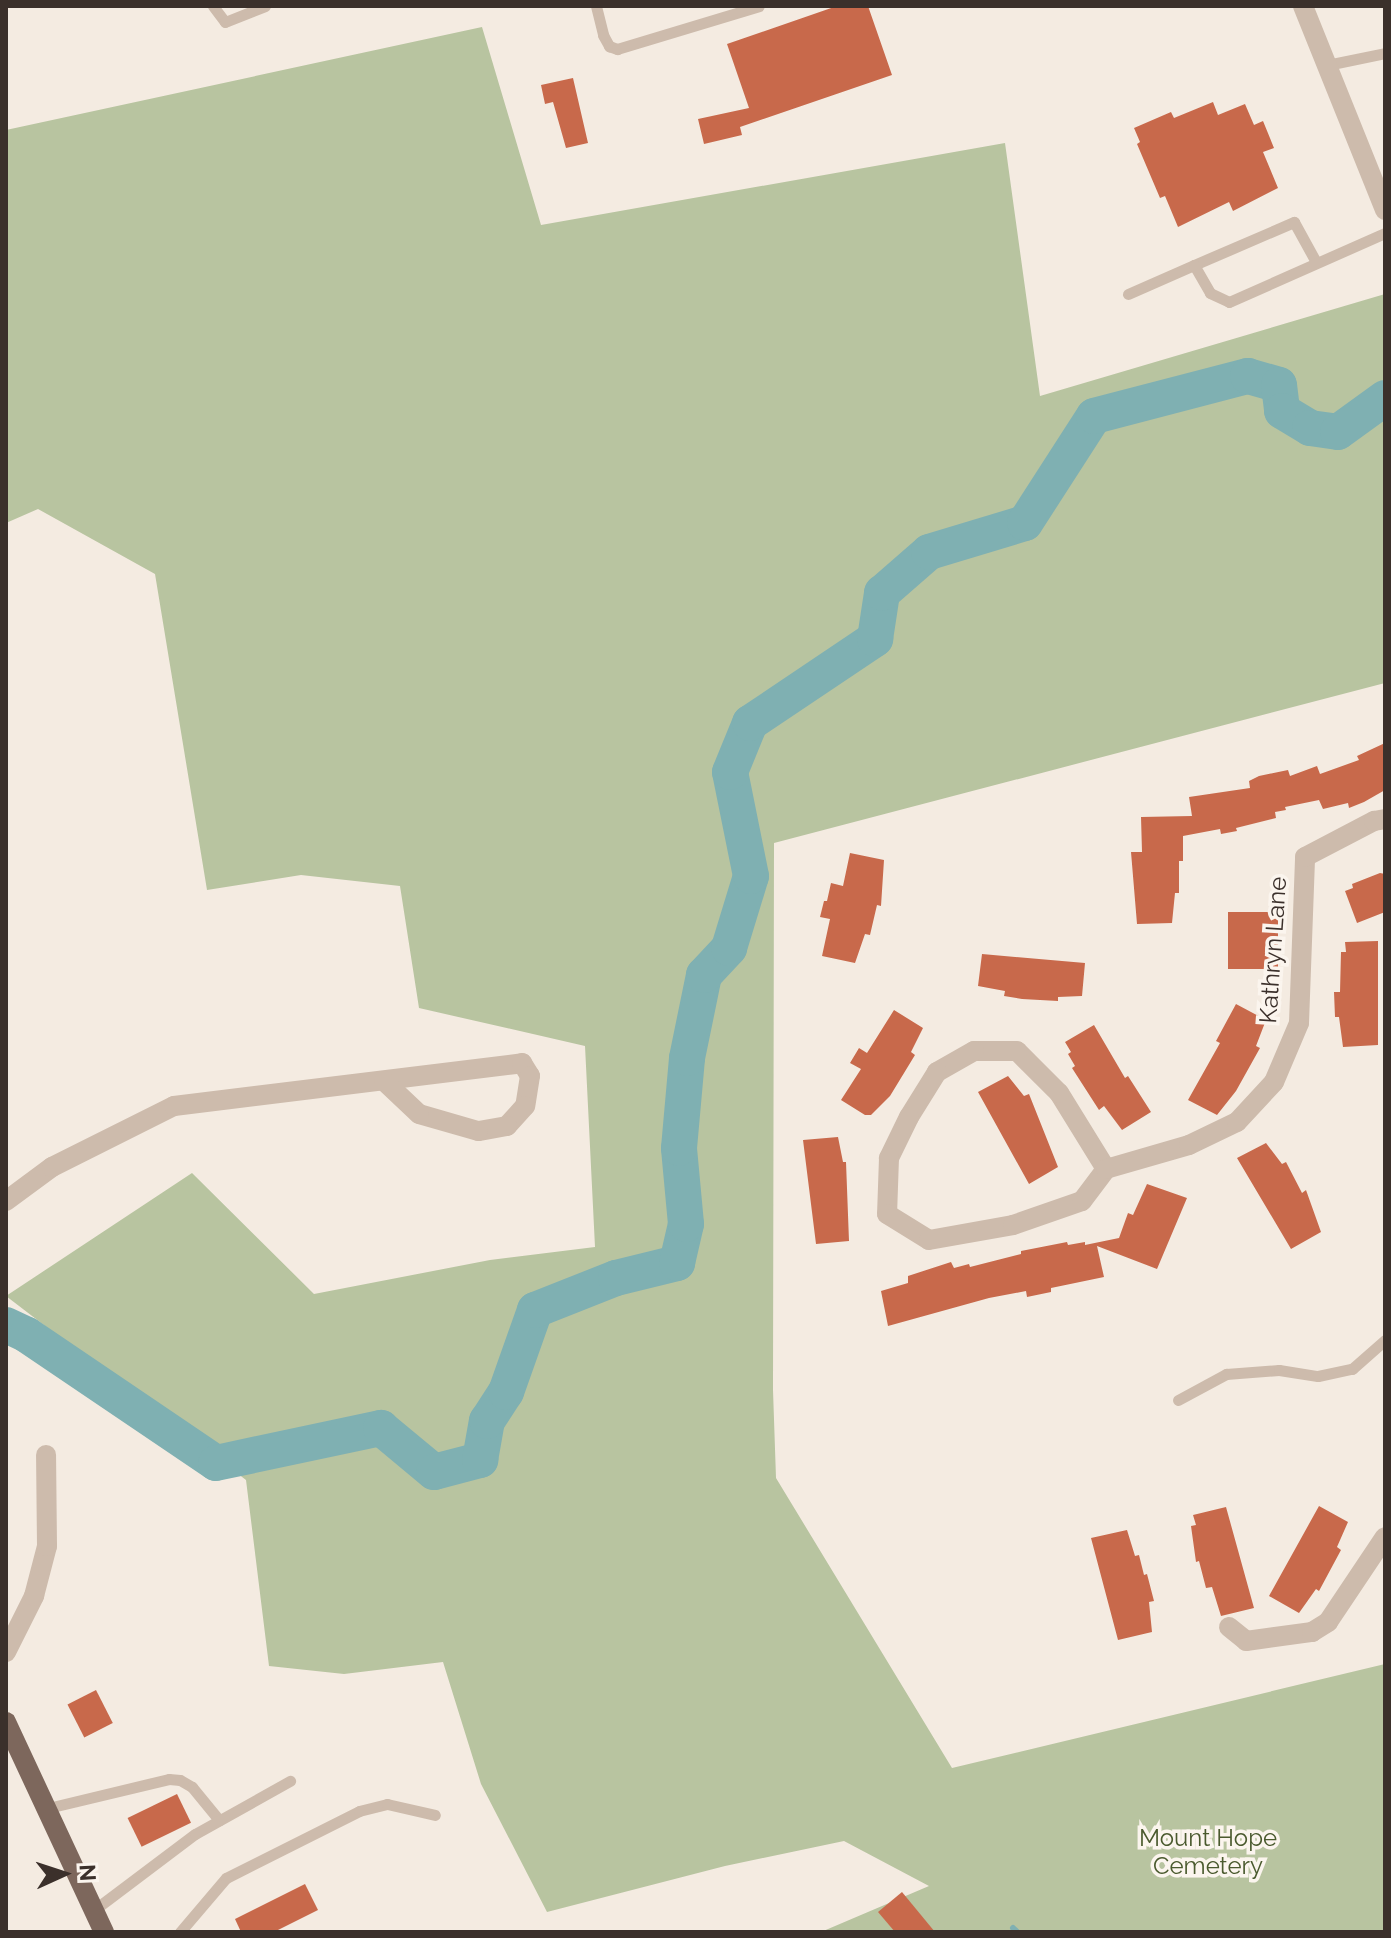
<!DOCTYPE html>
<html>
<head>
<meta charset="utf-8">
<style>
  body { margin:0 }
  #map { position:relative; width:1391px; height:1938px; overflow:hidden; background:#f4ebe1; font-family:Raleway,sans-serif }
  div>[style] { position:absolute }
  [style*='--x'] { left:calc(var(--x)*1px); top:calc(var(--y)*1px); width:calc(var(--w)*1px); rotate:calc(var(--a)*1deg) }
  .green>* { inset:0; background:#b8c4a0 }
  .stream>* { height:6px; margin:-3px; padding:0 3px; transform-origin:3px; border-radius:3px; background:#7fb0b2 }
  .river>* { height:36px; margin:-18px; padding:0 18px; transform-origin:18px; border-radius:18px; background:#7fb0b2 }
  .building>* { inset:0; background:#c8694b; transform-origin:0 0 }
  .service>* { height:11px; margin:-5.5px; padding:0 5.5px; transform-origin:5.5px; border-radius:5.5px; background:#cdbbac }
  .minor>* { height:20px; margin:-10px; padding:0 10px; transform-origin:10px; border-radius:10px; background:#cdbbac }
  .tertiary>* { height:20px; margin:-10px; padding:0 10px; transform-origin:10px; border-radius:10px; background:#cdbbac }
  .primary>* { height:20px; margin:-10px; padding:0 10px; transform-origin:10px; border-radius:10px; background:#7d675c }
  span { translate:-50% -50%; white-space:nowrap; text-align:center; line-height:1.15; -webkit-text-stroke:7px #fbf5ee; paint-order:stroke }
  .street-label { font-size:24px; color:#3b302b }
  .park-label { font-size:24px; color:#4a5a2e }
  .frame { position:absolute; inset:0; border:8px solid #3b302b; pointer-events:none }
  .north { position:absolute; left:24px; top:1834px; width:80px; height:80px; -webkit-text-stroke:6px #fbf5ee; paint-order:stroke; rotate:87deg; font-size:22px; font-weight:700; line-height:32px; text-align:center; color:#3b302b }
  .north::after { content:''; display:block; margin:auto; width:28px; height:36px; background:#3b302b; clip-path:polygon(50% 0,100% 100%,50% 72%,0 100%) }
</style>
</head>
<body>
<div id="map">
  <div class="green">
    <div style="clip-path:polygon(482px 27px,541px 225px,1005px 143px,1040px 396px,1385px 294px,1385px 683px,774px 843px,773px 1390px,776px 1478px,952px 1768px,1385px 1664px,1385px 1932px,821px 1932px,929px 1886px,844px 1841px,725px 1866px,547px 1912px,481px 1784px,443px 1662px,344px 1674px,269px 1666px,246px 1480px,6px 1296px,192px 1173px,314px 1294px,490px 1260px,595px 1247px,585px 1046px,419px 1008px,400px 886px,301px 875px,207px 890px,155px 574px,38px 509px,6px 523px,6px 130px)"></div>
  </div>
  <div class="stream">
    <div style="--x:1013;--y:1928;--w:6;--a:45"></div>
  </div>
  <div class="river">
    <div style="--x:6;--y:1325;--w:23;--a:25"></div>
    <div style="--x:27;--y:1335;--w:228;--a:34.1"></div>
    <div style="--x:216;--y:1463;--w:169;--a:-12"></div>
    <div style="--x:381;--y:1428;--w:69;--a:39.7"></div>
    <div style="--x:434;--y:1472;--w:48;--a:-14.6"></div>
    <div style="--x:480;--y:1460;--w:40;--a:-80"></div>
    <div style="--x:487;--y:1421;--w:35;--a:-57"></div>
    <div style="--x:506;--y:1392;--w:87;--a:-70.5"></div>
    <div style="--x:535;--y:1310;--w:87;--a:-21.6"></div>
    <div style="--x:616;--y:1278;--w:63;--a:-13.8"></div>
    <div style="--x:677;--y:1263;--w:40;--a:-77"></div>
    <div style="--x:686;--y:1224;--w:76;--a:-95.3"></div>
    <div style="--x:679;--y:1148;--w:90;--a:-84.9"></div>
    <div style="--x:687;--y:1058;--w:85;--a:-78.4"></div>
    <div style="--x:704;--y:975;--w:37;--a:-47"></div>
    <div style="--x:729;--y:948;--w:75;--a:-73"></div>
    <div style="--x:751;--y:876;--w:106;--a:-101.4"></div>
    <div style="--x:730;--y:772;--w:53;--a:-67.8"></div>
    <div style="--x:750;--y:723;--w:151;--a:-33.9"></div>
    <div style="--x:875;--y:639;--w:47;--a:-81.3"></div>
    <div style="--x:882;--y:593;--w:62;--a:-41.1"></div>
    <div style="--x:929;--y:552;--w:100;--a:-16.8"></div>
    <div style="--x:1025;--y:523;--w:127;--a:-57.2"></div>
    <div style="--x:1094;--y:416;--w:159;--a:-14.6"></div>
    <div style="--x:1248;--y:376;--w:32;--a:16"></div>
    <div style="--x:1279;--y:385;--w:26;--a:83"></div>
    <div style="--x:1282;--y:411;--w:33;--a:31"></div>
    <div style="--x:1310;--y:428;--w:28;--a:8"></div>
    <div style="--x:1338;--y:432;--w:58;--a:-35.9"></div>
  </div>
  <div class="building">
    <div style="clip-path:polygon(837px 6px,868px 6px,892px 75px,740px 127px,742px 135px,704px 144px,698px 119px,749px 108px,727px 44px)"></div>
    <div style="clip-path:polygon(573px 78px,588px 143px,566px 148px,553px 102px,545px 104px,541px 85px)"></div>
    <div style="clip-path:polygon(1213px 102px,1218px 115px,1245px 104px,1254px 125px,1263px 121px,1274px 148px,1263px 152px,1278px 188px,1233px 211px,1229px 202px,1178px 227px,1165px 196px,1160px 198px,1137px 144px,1140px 142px,1134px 128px,1171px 112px,1174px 118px)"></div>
    <div style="clip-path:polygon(1385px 743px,1385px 790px,1364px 802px,1349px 808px,1348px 803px,1323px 809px,1319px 800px,1285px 807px,1286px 810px,1275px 812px,1276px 818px,1236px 828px,1237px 831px,1221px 834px,1220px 829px,1183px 836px,1183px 861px,1179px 861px,1179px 893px,1175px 893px,1172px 923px,1137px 924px,1131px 852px,1142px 852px,1141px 817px,1192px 816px,1189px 797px,1250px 788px,1249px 781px,1259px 776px,1288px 770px,1290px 776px,1317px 766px,1320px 774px,1359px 760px,1357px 756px)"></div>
    <div style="clip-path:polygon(850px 853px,884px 860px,881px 906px,877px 905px,870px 935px,865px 934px,855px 963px,822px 956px,830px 919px,820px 917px,824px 901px,827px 901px,831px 883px,843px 886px)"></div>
    <div style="clip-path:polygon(1380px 873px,1385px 874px,1385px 912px,1357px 923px,1345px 891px,1353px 888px,1352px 884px)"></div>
    <div style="left:1278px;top:912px;width:57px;height:50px;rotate:90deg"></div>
    <div style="clip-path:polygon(1378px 941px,1378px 1045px,1343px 1047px,1339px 1017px,1335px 1017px,1334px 992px,1340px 992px,1341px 952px,1346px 952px,1345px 942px)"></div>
    <div style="clip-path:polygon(982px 954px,1085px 963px,1082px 996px,1058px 997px,1058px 1001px,1022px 999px,1004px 996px,1005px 991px,978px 986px)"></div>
    <div style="clip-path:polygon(1236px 1004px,1266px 1020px,1256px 1046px,1260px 1048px,1236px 1091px,1217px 1115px,1188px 1100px,1220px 1043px,1216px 1041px)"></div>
    <div style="clip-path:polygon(894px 1010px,923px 1028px,911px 1052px,915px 1055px,890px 1096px,871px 1115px,865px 1115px,841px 1100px,861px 1069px,850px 1063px,859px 1048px,867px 1053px)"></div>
    <div style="clip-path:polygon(1094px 1025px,1125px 1078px,1128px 1076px,1151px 1112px,1122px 1130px,1104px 1106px,1099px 1110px,1072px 1068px,1075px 1066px,1068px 1054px,1071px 1052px,1065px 1042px)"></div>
    <div style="clip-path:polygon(1008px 1076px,1024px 1096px,1029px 1094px,1058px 1167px,1029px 1184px,978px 1092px)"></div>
    <div style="clip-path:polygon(838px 1137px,843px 1162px,846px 1162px,849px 1241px,816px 1244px,803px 1140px)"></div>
    <div style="clip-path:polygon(1266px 1143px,1282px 1164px,1286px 1162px,1302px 1193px,1306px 1190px,1321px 1232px,1291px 1249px,1237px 1158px)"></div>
    <div style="clip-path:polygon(1147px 1184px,1187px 1198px,1157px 1269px,1097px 1246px,1104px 1277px,1051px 1288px,1051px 1292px,1027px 1297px,1026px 1291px,989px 1298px,888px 1326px,881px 1291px,908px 1283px,908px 1276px,951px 1262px,954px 1268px,969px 1264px,970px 1267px,1021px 1254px,1021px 1251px,1067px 1242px,1068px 1245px,1085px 1242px,1085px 1245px,1119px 1238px,1128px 1213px,1133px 1215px)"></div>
    <div style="clip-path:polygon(1319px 1506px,1348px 1522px,1337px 1547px,1341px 1550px,1319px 1591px,1316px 1589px,1299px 1613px,1269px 1596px)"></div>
    <div style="clip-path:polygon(1226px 1507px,1254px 1608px,1221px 1616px,1212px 1587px,1206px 1588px,1199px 1561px,1196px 1562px,1191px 1526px,1196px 1525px,1193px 1515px)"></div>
    <div style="clip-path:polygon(1127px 1530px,1135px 1556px,1139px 1555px,1144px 1575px,1147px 1574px,1154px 1601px,1149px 1602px,1152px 1632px,1118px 1640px,1091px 1538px)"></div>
    <div style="left:96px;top:1690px;width:37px;height:32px;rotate:63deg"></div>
    <div style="left:177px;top:1794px;width:32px;height:55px;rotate:64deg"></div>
    <div style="clip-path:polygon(305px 1884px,318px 1910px,274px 1932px,241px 1932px,235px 1919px)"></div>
    <div style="clip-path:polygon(902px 1892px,935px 1932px,895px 1932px,878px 1912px)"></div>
  </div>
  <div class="service">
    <div style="--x:213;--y:6;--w:20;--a:53"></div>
    <div style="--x:225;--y:22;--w:43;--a:-21.8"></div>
    <div style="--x:596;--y:6;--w:30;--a:76"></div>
    <div style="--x:603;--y:35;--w:13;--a:61"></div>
    <div style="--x:609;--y:46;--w:9;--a:21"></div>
    <div style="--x:617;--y:49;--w:148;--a:-16.8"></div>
    <div style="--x:1327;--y:65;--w:59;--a:-11.7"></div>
    <div style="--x:1194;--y:265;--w:109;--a:-23.3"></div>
    <div style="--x:1294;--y:222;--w:46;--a:61.2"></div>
    <div style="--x:1128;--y:294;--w:72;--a:-23.7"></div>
    <div style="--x:1194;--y:265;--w:32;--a:60"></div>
    <div style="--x:1210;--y:293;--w:21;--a:25"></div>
    <div style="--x:1229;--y:302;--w:171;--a:-23.9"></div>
    <div style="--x:1178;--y:1400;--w:55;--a:-28.4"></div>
    <div style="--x:1226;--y:1374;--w:53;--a:-4.3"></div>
    <div style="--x:1279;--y:1370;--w:39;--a:9"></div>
    <div style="--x:1318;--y:1376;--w:35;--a:-12"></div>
    <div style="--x:1352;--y:1369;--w:44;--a:-41.3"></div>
    <div style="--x:48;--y:1808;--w:124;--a:-13.5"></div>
    <div style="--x:169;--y:1779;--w:11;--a:5"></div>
    <div style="--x:180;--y:1780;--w:14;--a:30"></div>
    <div style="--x:192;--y:1787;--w:43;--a:50.7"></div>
    <div style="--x:94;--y:1910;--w:126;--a:-37"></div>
    <div style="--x:195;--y:1834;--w:109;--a:-29.2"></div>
    <div style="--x:180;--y:1932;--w:71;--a:-49.6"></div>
    <div style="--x:226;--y:1878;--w:149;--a:-26.7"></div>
    <div style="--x:359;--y:1811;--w:29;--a:-14"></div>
    <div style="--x:387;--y:1804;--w:49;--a:12.9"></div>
  </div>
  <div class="minor">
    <div style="--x:1106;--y:1169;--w:89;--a:-121.7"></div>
    <div style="--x:1059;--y:1093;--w:59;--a:-135"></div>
    <div style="--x:1017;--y:1051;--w:43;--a:180"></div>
    <div style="--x:974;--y:1051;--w:43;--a:150.4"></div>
    <div style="--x:937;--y:1072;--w:53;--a:121.9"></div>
    <div style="--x:909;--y:1117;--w:46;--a:116"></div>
    <div style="--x:889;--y:1158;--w:56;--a:92"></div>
    <div style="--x:887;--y:1214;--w:49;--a:31.8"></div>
    <div style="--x:929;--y:1240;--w:85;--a:-10.1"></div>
    <div style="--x:1013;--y:1225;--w:73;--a:-19.2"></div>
    <div style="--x:1082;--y:1201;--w:40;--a:-53"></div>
    <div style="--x:1106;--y:1169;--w:86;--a:-16.1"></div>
    <div style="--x:1189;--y:1145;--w:53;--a:-25.6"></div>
    <div style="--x:1237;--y:1122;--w:54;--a:-47.2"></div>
    <div style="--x:1274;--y:1082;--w:64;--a:-67"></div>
    <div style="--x:1299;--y:1023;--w:166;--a:-87.9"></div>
    <div style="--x:1305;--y:857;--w:78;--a:-27.6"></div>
    <div style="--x:1374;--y:821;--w:11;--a:-10"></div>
    <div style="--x:6;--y:1201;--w:57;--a:-36.5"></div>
    <div style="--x:52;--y:1167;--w:136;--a:-26.6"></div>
    <div style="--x:174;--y:1106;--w:351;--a:-7"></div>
    <div style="--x:522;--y:1063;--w:15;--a:58"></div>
    <div style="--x:530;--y:1076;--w:30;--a:99"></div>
    <div style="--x:525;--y:1106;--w:27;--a:132"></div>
    <div style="--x:507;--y:1126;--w:29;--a:170"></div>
    <div style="--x:478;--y:1131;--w:61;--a:-163.9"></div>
    <div style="--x:419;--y:1114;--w:48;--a:-136.7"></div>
    <div style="--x:1229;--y:1627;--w:22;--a:39"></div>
    <div style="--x:1246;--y:1641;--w:67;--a:-7.8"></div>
    <div style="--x:1312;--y:1632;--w:19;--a:-32"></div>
    <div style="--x:1328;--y:1622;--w:102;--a:-56.2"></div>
    <div style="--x:6;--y:1652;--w:63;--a:-63.4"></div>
    <div style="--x:34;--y:1596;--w:52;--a:-75.4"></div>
    <div style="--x:47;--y:1546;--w:91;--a:-90.6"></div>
  </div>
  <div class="tertiary">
    <div style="--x:1303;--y:6;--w:220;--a:68.1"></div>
  </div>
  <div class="primary">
    <div style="--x:6;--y:1722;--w:232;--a:65"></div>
  </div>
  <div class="street-label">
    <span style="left:1273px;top:950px;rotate:-86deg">Kathryn Lane</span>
  </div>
  <div class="park-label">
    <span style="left:1208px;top:1852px">Mount Hope<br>Cemetery</span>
  </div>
  <div class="frame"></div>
  <div class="north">N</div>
</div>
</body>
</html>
